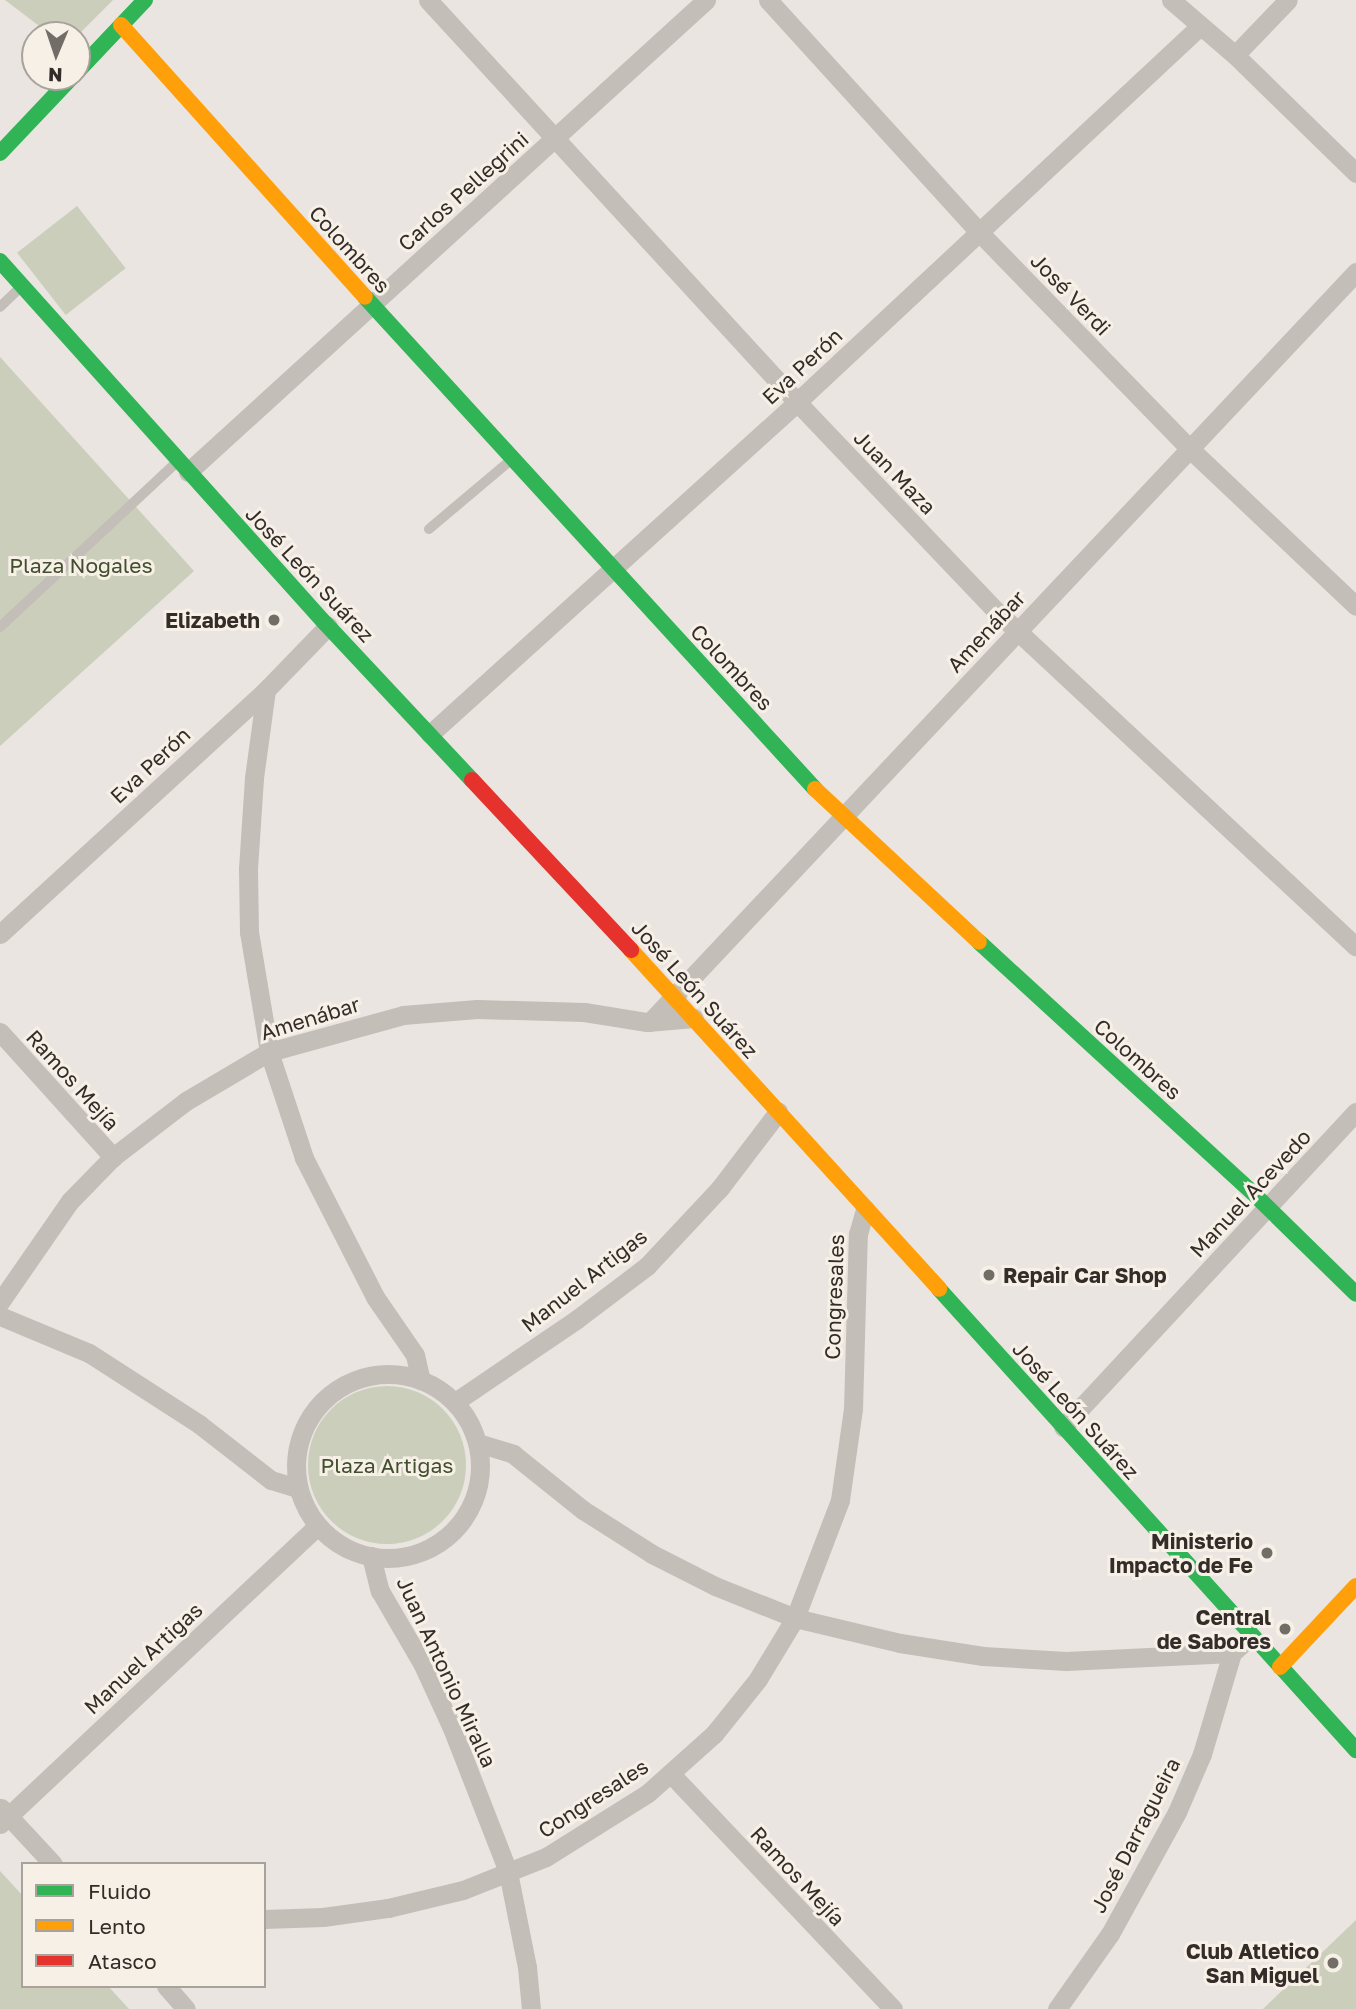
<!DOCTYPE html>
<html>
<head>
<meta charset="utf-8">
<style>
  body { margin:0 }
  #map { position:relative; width:1356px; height:2009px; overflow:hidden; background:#eae5e0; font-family:"Golos Text",sans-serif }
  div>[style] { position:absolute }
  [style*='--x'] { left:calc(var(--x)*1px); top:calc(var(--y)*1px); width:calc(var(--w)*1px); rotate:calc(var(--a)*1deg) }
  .green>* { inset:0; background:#cbcebb; transform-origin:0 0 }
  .round { border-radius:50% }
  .lane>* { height:10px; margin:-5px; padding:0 5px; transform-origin:5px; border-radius:5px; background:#c3beb8 }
  .street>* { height:19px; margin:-9.5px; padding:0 9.5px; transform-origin:9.5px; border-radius:9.5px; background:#c3beb8 }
  .street>.ring { margin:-9.5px; padding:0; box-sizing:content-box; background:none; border:19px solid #c3beb8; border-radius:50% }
  .fast>* { height:16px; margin:-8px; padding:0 8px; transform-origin:8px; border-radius:8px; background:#30b455 }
  .slow>* { height:16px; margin:-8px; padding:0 8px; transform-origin:8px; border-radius:8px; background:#ff9f0a }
  .jam>* { height:16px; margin:-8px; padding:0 8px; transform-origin:8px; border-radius:8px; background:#e5322d }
  .dots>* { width:19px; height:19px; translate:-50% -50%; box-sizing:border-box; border:4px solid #f7f0e7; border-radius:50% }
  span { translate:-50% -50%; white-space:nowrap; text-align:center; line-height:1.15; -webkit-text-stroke:6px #f7f0e7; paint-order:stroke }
  .street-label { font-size:21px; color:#332c28 }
  .park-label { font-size:21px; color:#424f2e }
  .poi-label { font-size:21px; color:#332c28; font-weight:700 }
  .right { translate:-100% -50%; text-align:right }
  .left { translate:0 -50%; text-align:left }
  .legend { position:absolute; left:21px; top:1862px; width:245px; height:126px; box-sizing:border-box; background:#f7f0e7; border:2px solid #a9a29b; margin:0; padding:9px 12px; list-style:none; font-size:21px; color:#332c28 }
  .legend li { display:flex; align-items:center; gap:14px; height:35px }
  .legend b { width:35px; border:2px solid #a9a29b }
  .north { position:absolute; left:21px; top:21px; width:70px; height:70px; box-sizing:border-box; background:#f7f0e7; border:2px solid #a9a29b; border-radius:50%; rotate:182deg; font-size:19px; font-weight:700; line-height:28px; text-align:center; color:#332c28 }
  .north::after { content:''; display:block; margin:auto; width:24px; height:32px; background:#736d68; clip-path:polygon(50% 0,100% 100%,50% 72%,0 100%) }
</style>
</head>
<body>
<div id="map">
  <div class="green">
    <div style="clip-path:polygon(5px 0,113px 0,77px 36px,51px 35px)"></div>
    <div style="left:77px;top:206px;width:79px;height:76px;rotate:52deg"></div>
    <div style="clip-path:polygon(0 357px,194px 571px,0 746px)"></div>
    <div class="round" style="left:308px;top:1386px;width:158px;height:158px"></div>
    <div style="clip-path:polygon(0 1871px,23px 1896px,23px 1986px,108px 1986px,129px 2009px,0 2009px)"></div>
    <div style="clip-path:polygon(1356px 1920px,1356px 2009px,1263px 2009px,1265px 2007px)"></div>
  </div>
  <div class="lane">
    <div style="--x:0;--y:307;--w:28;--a:-44"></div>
    <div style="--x:429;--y:529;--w:109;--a:-40.1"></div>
    <div style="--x:0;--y:627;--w:243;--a:-43"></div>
  </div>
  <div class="street">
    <div style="--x:428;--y:0;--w:546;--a:47.45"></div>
    <div style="--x:797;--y:402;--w:289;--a:46.4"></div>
    <div style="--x:996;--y:611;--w:492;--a:43"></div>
    <div style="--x:768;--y:0;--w:315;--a:47.7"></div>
    <div style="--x:980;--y:233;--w:301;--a:45.8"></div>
    <div style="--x:1190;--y:449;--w:228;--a:43.4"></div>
    <div style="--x:1171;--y:0;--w:84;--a:40.7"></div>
    <div style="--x:1235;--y:55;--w:169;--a:44.3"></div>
    <div style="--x:1235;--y:55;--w:76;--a:-46.1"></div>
    <div style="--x:188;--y:472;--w:701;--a:-42.34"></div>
    <div style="--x:266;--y:690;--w:89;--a:97.8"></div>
    <div style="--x:254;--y:778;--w:91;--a:93.8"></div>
    <div style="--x:248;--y:869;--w:63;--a:89.1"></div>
    <div style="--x:249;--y:932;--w:122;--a:80.5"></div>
    <div style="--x:269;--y:1052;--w:112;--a:71.7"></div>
    <div style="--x:304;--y:1158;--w:156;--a:62.9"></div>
    <div style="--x:375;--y:1297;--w:70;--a:55.4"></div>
    <div style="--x:415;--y:1355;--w:26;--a:77"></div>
    <div style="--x:430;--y:734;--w:495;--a:-42.1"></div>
    <div style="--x:797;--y:402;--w:550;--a:-43.01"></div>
    <div style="--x:0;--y:934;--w:361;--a:-42.5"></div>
    <div style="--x:266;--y:690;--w:89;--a:-45.9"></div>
    <div style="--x:650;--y:1022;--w:1030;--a:-46.73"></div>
    <div style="--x:0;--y:1032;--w:169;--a:47.9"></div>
    <div style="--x:0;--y:1302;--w:123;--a:-55.3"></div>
    <div style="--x:70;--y:1201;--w:62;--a:-45.7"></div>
    <div style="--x:113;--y:1157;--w:92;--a:-37.5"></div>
    <div style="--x:186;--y:1101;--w:96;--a:-30.6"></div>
    <div style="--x:269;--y:1052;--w:139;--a:-15.4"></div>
    <div style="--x:403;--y:1015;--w:74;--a:-4.6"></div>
    <div style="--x:477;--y:1009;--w:107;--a:1.6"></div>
    <div style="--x:584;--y:1012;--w:64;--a:9"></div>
    <div style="--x:647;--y:1022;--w:47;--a:-4.9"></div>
    <div style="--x:0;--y:1316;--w:96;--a:22.6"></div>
    <div style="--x:89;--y:1353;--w:131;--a:32.8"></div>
    <div style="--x:199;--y:1424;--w:91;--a:37.9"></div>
    <div style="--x:271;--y:1480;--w:28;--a:17"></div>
    <div class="ring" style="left:296px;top:1374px;width:165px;height:165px"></div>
    <div style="--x:455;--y:1402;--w:148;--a:-34.2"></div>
    <div style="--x:577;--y:1319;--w:88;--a:-37.1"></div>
    <div style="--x:647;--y:1266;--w:107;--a:-46.9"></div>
    <div style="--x:720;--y:1188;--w:96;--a:-52.7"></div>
    <div style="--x:1063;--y:1427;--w:430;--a:-47.1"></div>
    <div style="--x:478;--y:1443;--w:37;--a:17"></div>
    <div style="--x:513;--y:1454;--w:90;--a:38.7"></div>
    <div style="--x:583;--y:1510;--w:82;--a:32.5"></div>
    <div style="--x:652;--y:1554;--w:71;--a:26.9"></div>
    <div style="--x:715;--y:1586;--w:86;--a:21.8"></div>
    <div style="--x:795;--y:1618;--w:108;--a:13.4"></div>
    <div style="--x:900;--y:1643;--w:84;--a:8.9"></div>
    <div style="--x:983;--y:1656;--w:83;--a:3.4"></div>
    <div style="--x:1066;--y:1661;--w:166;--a:-2.8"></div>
    <div style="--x:371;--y:1556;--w:36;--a:76"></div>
    <div style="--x:380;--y:1591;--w:86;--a:59.8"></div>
    <div style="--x:423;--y:1665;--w:69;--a:65.3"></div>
    <div style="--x:452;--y:1728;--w:155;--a:68.7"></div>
    <div style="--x:508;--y:1872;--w:97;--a:78.7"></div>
    <div style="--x:527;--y:1967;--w:42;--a:84.6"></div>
    <div style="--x:671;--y:1774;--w:323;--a:46.6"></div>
    <div style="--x:1;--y:1808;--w:76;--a:47.1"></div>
    <div style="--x:0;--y:1824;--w:435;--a:-43.2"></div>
    <div style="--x:264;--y:1919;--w:59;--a:-1.9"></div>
    <div style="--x:323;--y:1917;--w:66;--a:-7.9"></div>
    <div style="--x:388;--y:1908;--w:77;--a:-13.5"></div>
    <div style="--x:463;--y:1890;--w:89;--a:-21.7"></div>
    <div style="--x:546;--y:1857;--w:120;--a:-32.1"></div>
    <div style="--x:648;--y:1793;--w:89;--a:-41.8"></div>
    <div style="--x:714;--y:1734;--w:70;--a:-51.3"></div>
    <div style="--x:758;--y:1679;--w:71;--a:-58.8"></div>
    <div style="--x:795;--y:1618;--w:126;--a:-69.1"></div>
    <div style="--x:840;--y:1500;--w:92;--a:-81.9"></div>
    <div style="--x:853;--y:1409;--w:175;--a:-88.4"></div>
    <div style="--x:858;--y:1234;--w:26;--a:-74"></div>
    <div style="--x:166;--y:1986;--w:30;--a:49"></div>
    <div style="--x:1057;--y:2009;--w:92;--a:-54.8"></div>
    <div style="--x:1110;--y:1934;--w:139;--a:-61.2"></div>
    <div style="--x:1177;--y:1812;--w:63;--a:-66.7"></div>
    <div style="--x:1202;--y:1754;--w:105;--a:-73.5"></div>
    <div style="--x:1232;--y:1653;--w:12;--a:-42"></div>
  </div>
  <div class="fast">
    <div style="--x:77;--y:72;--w:99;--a:-46.6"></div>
    <div style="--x:0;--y:153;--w:105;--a:-46.5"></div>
    <div style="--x:0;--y:261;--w:486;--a:48.1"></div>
    <div style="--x:325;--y:623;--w:215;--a:46.9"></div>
    <div style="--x:365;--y:297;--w:667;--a:47.55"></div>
    <div style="--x:979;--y:942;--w:374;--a:42.5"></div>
    <div style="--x:1255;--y:1195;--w:141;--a:44.4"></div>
    <div style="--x:939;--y:1289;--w:622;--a:47.87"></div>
  </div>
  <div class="slow">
    <div style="--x:121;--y:25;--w:365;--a:48.1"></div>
    <div style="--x:815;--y:789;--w:224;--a:43"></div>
    <div style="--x:631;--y:950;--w:458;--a:47.7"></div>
    <div style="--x:1280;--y:1667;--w:111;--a:-46.8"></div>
  </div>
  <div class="jam">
    <div style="--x:472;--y:780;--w:233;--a:46.9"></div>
  </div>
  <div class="dots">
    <div style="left:274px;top:620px;background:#736d68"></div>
    <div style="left:989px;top:1275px;background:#736d68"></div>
    <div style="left:1267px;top:1553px;background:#736d68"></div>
    <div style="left:1285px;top:1629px;background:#736d68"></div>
    <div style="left:1333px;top:1963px;background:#736d68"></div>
  </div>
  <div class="street-label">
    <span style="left:463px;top:191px;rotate:-42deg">Carlos Pellegrini</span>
    <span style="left:350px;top:249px;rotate:48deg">Colombres</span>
    <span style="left:1071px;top:294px;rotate:46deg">José Verdi</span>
    <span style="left:802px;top:366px;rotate:-43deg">Eva Perón</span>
    <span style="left:895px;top:472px;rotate:46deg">Juan Maza</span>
    <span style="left:310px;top:574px;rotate:47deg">José León Suárez</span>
    <span style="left:986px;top:631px;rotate:-47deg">Amenábar</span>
    <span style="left:732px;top:667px;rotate:47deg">Colombres</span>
    <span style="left:150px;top:765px;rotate:-43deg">Eva Perón</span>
    <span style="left:695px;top:989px;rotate:48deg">José León Suárez</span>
    <span style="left:310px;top:1018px;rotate:-17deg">Amenábar</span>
    <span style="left:1138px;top:1059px;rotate:42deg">Colombres</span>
    <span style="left:73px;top:1080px;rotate:48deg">Ramos Mejía</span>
    <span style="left:1250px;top:1193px;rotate:-47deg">Manuel Acevedo</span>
    <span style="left:584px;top:1280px;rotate:-38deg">Manuel Artigas</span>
    <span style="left:834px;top:1297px;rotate:-88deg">Congresales</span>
    <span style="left:1076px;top:1410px;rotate:48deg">José León Suárez</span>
    <span style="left:143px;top:1658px;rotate:-43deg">Manuel Artigas</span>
    <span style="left:447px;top:1672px;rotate:65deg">Juan Antonio Miralla</span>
    <span style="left:593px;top:1798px;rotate:-33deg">Congresales</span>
    <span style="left:1135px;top:1835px;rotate:-63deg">José Darragueira</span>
    <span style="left:798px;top:1876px;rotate:47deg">Ramos Mejía</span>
  </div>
  <div class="park-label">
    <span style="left:81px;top:565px">Plaza Nogales</span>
    <span style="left:387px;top:1465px">Plaza Artigas</span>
  </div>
  <div class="poi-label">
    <span class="right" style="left:260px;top:620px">Elizabeth</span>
    <span class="left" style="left:1003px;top:1275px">Repair Car Shop</span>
    <span class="right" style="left:1253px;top:1553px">Ministerio<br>Impacto de Fe</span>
    <span class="right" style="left:1271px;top:1629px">Central<br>de Sabores</span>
    <span class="right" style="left:1319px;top:1963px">Club Atletico<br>San Miguel</span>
  </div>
  <ul class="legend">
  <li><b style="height:9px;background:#30b455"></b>Fluido</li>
  <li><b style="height:9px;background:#ff9f0a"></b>Lento</li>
  <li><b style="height:9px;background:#e5322d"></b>Atasco</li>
  </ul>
  <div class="north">N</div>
</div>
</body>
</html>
